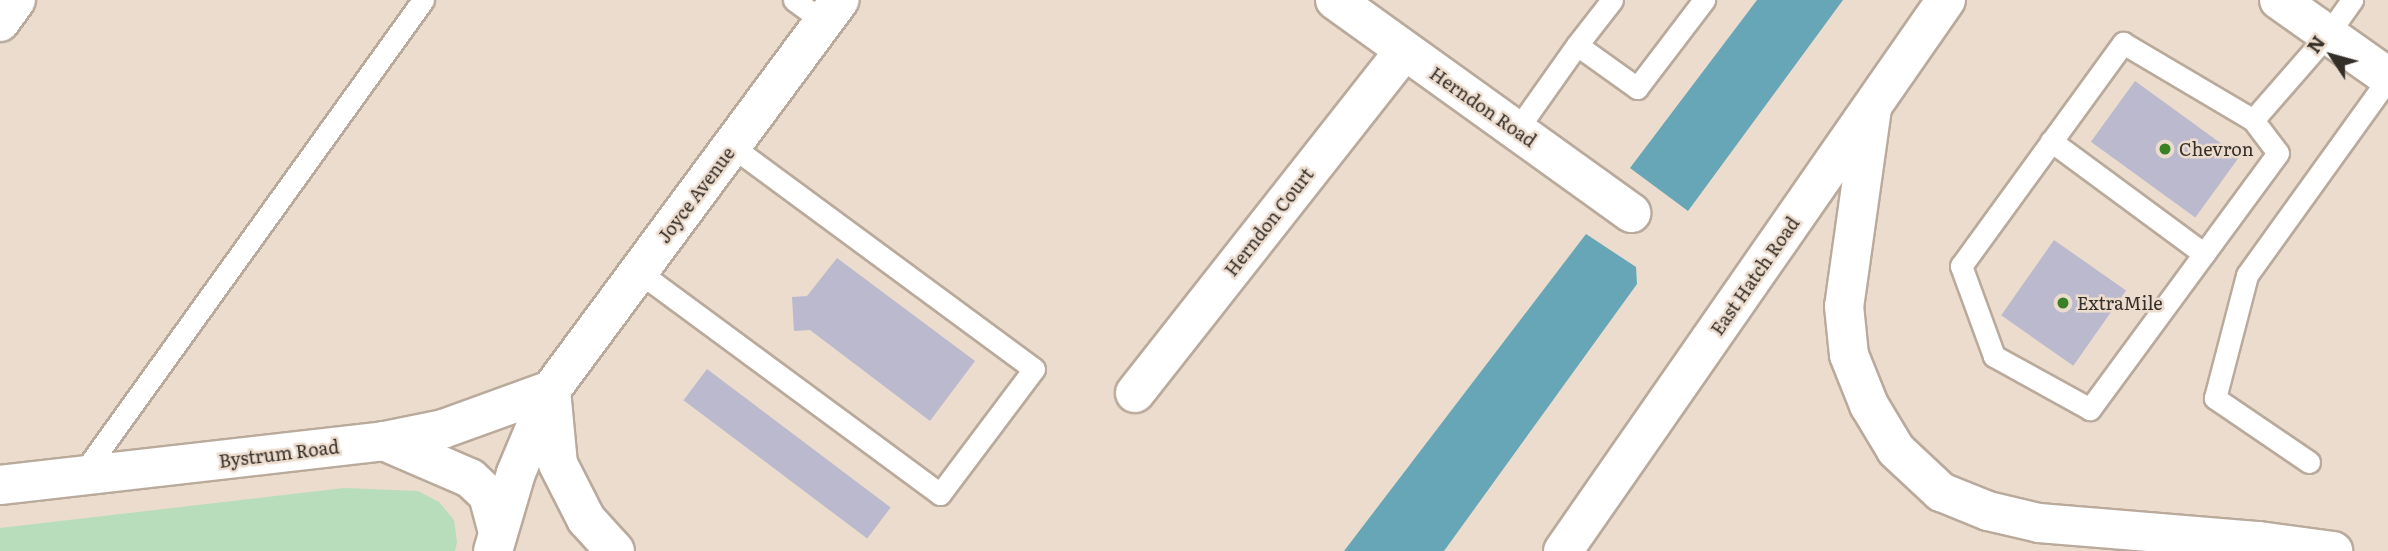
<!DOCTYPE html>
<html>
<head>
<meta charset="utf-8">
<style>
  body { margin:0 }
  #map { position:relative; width:2388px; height:551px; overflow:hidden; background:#ecdccd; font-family:Literata,serif }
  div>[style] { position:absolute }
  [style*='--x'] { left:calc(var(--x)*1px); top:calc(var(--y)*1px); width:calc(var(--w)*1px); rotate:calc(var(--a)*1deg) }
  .green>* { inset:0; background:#b8ddbb }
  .water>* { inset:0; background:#67a6b7 }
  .building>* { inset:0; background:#bab9cd; transform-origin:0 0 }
  .roads { filter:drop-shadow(2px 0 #b9aa9c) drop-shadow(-2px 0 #b9aa9c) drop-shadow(0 2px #b9aa9c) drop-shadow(0 -2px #b9aa9c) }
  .service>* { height:21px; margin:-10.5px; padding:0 10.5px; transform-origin:10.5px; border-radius:10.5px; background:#fff }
  .minor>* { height:38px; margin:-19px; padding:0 19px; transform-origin:19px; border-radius:19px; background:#fff }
  .tertiary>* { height:38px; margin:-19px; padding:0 19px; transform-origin:19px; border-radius:19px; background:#fff }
  .secondary>* { height:38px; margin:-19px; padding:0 19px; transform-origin:19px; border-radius:19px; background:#fff }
  .motorway>* { height:38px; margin:-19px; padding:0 19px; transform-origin:19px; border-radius:19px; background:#fff }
  .dots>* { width:19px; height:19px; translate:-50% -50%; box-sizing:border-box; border:4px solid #ecdccd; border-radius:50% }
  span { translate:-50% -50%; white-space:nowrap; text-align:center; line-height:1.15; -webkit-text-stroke:5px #ecdccd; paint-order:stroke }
  .street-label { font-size:18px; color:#352f29 }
  .poi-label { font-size:18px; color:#352f29 }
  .left { translate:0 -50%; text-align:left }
  .north { position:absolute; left:2297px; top:21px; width:70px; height:70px; -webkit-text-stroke:5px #ecdccd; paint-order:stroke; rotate:306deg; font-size:19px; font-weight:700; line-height:28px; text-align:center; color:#352f29 }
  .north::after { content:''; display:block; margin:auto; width:24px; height:32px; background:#352f29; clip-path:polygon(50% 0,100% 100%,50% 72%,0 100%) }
</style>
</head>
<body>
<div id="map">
  <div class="green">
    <div style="clip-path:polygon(344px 488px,418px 491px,439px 502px,454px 520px,457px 542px,455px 551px,0 551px,0 528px)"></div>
  </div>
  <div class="water">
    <div style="clip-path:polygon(1757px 0,1843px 0,1688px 211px,1630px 168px)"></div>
    <div style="clip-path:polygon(1586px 234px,1636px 267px,1637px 284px,1444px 551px,1344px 551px)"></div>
  </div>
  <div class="building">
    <div style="left:2135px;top:81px;width:129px;height:75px;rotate:36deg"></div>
    <div style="left:2054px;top:240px;width:88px;height:92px;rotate:35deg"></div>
    <div style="clip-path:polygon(837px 258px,975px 361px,930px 421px,810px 330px,794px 331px,792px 297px,807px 296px)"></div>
    <div style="left:707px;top:369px;width:230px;height:39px;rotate:37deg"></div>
  </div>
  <div class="roads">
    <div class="service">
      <div style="--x:794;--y:0;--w:37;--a:36"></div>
      <div style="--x:1612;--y:0;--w:57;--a:127.9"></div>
      <div style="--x:1577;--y:45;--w:74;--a:35.6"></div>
      <div style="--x:1637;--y:88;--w:111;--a:-52.7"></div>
      <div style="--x:2253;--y:120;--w:41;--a:52.9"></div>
      <div style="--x:2278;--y:153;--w:318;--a:126.3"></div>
      <div style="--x:2090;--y:409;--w:110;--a:-151.1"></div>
      <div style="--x:1994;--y:356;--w:96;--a:-110.1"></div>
      <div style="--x:1961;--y:266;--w:276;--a:-54"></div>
      <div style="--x:2123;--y:43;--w:151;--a:30.6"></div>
      <div style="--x:2253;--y:120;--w:114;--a:-48.9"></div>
      <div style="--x:2328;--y:34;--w:42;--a:-54.8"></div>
      <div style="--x:1516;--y:131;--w:105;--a:-54.7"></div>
      <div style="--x:2051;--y:141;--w:190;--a:36.4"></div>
      <div style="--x:639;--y:272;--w:374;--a:36.4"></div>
      <div style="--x:940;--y:494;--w:156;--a:-53.1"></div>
      <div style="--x:1034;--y:369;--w:375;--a:-143.6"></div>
      <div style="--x:2309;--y:462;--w:114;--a:-145.8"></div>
      <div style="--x:2215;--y:398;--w:127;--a:-75.4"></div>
      <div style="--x:2247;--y:275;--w:241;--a:-54.3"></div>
      <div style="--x:81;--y:476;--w:586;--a:-54.3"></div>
    </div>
    <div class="minor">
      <div style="--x:1335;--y:0;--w:365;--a:35.7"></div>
      <div style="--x:0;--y:22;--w:27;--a:-54"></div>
      <div style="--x:1135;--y:393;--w:435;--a:-51.8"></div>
    </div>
    <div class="tertiary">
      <div style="--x:2279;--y:0;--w:133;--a:35.2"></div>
      <div style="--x:0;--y:485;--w:387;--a:-6.5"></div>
      <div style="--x:384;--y:441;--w:60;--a:-11.5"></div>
      <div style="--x:443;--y:429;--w:115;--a:-19.9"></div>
    </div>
    <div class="secondary">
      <div style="--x:551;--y:390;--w:485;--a:-53.5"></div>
      <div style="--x:1563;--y:551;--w:671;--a:-55.2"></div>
    </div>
    <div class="motorway">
      <div style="--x:1872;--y:108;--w:200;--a:98"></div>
      <div style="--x:1844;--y:306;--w:49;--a:84.2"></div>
      <div style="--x:1849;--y:355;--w:54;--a:68.2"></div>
      <div style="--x:1869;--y:405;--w:52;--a:59"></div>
      <div style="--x:1896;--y:450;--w:62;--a:43"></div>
      <div style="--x:1941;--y:492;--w:51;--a:22"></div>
      <div style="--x:1988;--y:511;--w:52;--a:13.2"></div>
      <div style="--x:2039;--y:523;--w:221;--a:4.7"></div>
      <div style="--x:2259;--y:541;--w:75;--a:7.7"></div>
      <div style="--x:551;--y:390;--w:74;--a:84.6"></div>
      <div style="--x:558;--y:464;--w:62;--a:63"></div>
      <div style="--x:586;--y:519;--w:43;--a:47.8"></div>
      <div style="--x:384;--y:441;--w:94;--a:23.3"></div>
      <div style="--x:470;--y:478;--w:25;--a:43"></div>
      <div style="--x:488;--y:495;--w:35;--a:75"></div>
      <div style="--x:493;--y:551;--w:81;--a:-73.6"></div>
      <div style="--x:516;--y:473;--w:88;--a:-67.2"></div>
    </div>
  </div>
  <div class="dots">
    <div style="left:2165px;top:149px;background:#3a8126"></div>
    <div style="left:2063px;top:303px;background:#3a8126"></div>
  </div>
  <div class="street-label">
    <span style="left:1483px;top:107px;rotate:35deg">Herndon Road</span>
    <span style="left:696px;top:195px;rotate:-53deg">Joyce Avenue</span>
    <span style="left:1269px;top:222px;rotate:-52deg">Herndon Court</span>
    <span style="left:1755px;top:276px;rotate:-55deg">East Hatch Road</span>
    <span style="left:279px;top:454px;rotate:-7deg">Bystrum Road</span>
  </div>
  <div class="poi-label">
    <span class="left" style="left:2179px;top:149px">Chevron</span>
    <span class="left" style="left:2077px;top:303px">ExtraMile</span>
  </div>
  <div class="north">N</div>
</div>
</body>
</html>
